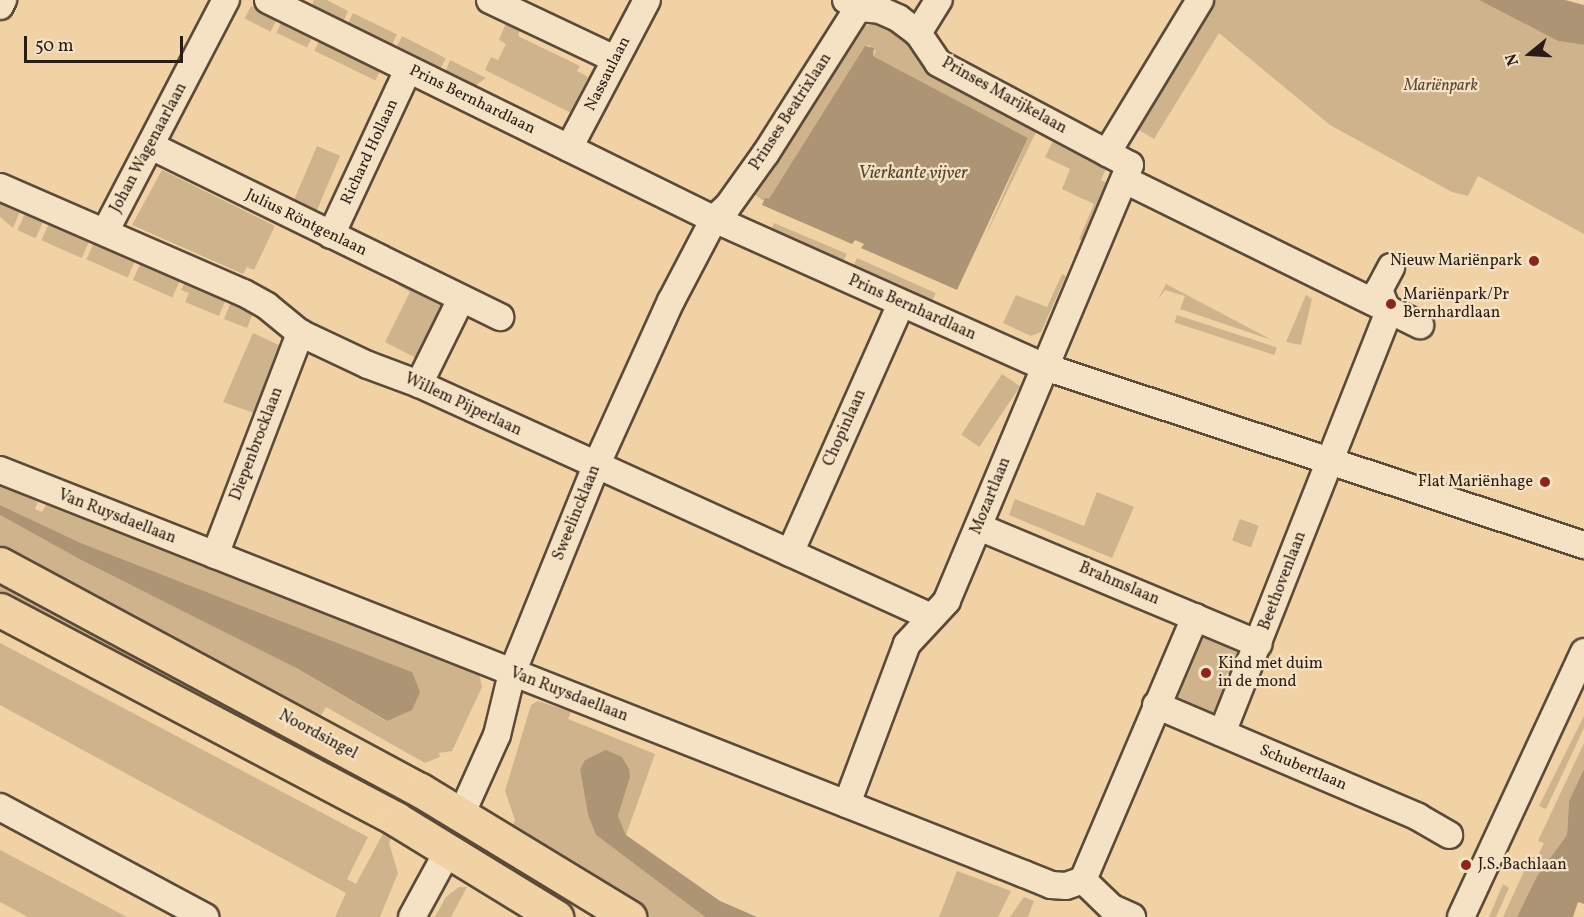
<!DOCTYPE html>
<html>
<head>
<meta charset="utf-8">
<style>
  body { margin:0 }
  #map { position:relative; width:1584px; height:917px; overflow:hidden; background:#f0d2a5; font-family:Vollkorn,serif }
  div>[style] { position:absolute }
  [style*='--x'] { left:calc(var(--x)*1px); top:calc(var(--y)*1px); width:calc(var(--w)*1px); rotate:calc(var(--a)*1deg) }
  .green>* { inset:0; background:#ceb38c; transform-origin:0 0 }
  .water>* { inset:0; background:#ac9474 }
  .roads { filter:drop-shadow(2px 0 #5b4a38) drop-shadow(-2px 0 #5b4a38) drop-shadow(0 2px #5b4a38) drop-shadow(0 -2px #5b4a38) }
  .minor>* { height:26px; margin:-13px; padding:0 13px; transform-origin:13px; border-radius:13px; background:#f5e2c4 }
  .major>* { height:33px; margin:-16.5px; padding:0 16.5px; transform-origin:16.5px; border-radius:16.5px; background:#f0d2a5 }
  .dots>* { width:16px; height:16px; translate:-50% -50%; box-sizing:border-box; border:3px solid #f5e2c4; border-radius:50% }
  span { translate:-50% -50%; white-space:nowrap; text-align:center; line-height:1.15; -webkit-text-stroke:4.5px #f5e2c4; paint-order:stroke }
  .street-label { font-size:16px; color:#291c14 }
  .park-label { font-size:16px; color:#5b4938; font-style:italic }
  .poi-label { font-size:16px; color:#291c14 }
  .right { translate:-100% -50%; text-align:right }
  .left { translate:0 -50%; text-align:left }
  .water-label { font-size:18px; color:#574636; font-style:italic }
  .north { position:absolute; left:1500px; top:24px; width:60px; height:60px; -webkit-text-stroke:4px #f5e2c4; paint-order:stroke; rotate:252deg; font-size:16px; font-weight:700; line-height:24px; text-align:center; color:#291c14 }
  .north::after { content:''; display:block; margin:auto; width:21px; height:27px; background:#291c14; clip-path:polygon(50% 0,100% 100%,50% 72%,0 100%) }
  .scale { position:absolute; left:24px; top:36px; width:159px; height:27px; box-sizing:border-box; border:3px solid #291c14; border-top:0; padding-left:8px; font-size:18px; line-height:21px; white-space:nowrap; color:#291c14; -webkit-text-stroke:4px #f5e2c4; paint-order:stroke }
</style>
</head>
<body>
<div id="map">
  <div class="green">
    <div style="clip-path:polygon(313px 0,327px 0,348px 11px,342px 25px,314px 12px)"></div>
    <div style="clip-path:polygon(1211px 0,1479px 0,1558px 41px,1584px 45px,1584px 234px,1478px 176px,1468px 196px,1452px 192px,1330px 125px,1219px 33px,1154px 139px,1134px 127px)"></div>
    <div style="left:251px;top:6px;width:29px;height:14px;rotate:27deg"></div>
    <div style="left:353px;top:13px;width:49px;height:16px;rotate:26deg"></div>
    <div style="left:282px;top:21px;width:34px;height:13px;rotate:26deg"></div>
    <div style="clip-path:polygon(877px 21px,901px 31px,923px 61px,1039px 126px,983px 241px,1028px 138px,873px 56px,876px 51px,868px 45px,769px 200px,762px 200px,752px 192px,857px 29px)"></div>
    <div style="clip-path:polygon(506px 23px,520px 30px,518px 36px,580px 66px,577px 71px,588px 77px,571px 113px,485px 70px,491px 57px,498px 60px,506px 44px,499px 40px)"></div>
    <div style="left:402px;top:36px;width:49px;height:17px;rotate:27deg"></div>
    <div style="left:320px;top:39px;width:68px;height:13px;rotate:26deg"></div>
    <div style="clip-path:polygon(450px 60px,486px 78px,472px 88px,444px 75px)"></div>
    <div style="clip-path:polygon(1056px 135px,1108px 164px,1101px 180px,1108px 183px,1082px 241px,1079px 239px,1094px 204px,1062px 189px,1070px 169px,1045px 157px)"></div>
    <div style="left:317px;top:146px;width:25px;height:63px;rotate:23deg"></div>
    <div style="clip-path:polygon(162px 170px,275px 226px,254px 270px,247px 267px,243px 274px,132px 225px)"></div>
    <div style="clip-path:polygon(0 200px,21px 209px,13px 228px,0 217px)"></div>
    <div style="left:26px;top:211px;width:20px;height:21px;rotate:24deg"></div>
    <div style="left:50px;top:221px;width:44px;height:21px;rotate:24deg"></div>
    <div style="left:774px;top:223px;width:79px;height:9px;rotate:23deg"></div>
    <div style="left:95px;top:240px;width:45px;height:21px;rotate:24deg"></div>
    <div style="left:857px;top:258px;width:86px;height:11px;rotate:24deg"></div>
    <div style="left:142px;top:260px;width:43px;height:22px;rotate:24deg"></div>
    <div style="clip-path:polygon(1062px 274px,1066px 276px,1041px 332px,1031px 336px,1003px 323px,1016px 295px,1047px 307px)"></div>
    <div style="clip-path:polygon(402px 278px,441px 302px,442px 315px,420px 360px,385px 342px,410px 292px,398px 285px)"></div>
    <div style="clip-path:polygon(186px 280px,227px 297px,219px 316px,185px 302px,189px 293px,181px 290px)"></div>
    <div style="clip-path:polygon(1166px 284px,1272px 340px,1180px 309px,1185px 296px,1165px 290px,1157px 301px)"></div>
    <div style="clip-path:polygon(1306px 295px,1312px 299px,1301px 345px,1286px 342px)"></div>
    <div style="clip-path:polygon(232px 299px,254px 311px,247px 328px,224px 319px)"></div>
    <div style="left:1177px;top:315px;width:105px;height:8px;rotate:18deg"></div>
    <div style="clip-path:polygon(253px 333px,279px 345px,254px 413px,223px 402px)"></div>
    <div style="left:1002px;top:374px;width:22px;height:73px;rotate:34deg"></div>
    <div style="clip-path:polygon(0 485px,38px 502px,35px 509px,42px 512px,46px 505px,479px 674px,482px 687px,452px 751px,439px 753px,440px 757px,425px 763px,326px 707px,318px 720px,13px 557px,0 548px,0 515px,81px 560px,298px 669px,386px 721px,412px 672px,81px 543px,0 505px)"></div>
    <div style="clip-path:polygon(1097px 492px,1134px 507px,1112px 558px,1009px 515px,1015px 499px,1084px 526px)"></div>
    <div style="left:1240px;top:519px;width:20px;height:23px;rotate:20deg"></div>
    <div style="clip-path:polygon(0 579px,412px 799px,409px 804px,290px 736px,192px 695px,0 594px)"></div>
    <div style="clip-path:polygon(1211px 634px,1239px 648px,1241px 658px,1220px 711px,1206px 717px,1174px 700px,1172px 694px,1200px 636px)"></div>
    <div style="clip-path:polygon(0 643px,368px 837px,347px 879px,356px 884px,386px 828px,394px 832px,389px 843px,398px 873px,380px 917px,335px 917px,346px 893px,0 705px)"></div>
    <div style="clip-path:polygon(538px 701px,571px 712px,568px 719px,655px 754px,626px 835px,618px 816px,630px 777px,580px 771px,588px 815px,596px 835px,705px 917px,650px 917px,510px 831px,515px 820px,505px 791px,531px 705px)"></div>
    <div style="clip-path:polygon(1584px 716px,1584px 728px,1546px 809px,1539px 806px)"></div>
    <div style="clip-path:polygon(1584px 743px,1584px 769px,1569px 801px,1567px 835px,1537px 876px,1517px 917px,1503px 917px,1531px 856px,1537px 858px,1544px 843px,1538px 841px)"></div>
    <div style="clip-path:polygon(0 850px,127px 917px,28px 917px,0 902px)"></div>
    <div style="clip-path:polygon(957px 871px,1011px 891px,998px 917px,939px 917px)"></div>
    <div style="clip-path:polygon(1503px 884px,1509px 888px,1496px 917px,1489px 917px)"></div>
    <div style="clip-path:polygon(459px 887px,467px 887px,451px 917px,435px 917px,446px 897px)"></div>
    <div style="clip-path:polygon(1024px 897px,1034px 901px,1028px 917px,1010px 917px)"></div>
  </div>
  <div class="water">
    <div style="clip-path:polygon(1479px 0,1565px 0,1584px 5px,1584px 45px,1558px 41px)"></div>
    <div style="clip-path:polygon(865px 46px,874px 48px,873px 56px,1028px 138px,957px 290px,861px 248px,864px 244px,855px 240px,852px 244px,762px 205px,765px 198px,769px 199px)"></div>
    <div style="clip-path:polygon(0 505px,81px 543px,412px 672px,420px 692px,412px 710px,387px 721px,298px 669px,81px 560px,0 515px)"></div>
    <div style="clip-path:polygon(606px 750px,622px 757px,629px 769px,630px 777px,618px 816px,626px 835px,720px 901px,757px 917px,705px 917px,596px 835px,588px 815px,580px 770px,585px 760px)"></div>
    <div style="clip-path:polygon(1584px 769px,1584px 904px,1578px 902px,1573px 917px,1517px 917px,1537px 876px,1567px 835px,1569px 801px)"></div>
  </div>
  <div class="roads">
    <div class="minor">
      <div style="--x:268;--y:0;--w:497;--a:26.2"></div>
      <div style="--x:714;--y:219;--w:363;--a:24.1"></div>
      <div style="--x:1045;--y:367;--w:568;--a:18.28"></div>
      <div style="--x:490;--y:0;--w:138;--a:25.3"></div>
      <div style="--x:846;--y:0;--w:15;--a:32"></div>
      <div style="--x:859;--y:8;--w:21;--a:5"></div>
      <div style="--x:880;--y:10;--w:20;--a:24"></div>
      <div style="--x:898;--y:18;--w:25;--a:37"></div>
      <div style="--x:918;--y:33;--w:36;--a:56"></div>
      <div style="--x:938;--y:63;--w:217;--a:28"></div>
      <div style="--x:1130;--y:165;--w:473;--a:112.8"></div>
      <div style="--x:947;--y:601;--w:59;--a:132.9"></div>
      <div style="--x:907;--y:644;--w:171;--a:110.6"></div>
      <div style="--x:0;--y:6;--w:7;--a:-63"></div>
      <div style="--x:918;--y:33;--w:39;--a:-58"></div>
      <div style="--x:151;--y:146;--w:389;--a:26.1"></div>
      <div style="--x:569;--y:148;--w:167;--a:-62.2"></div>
      <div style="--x:1107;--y:153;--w:179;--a:-58.7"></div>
      <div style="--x:1125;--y:180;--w:329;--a:26.2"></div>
      <div style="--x:0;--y:187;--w:266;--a:23.5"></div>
      <div style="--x:244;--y:293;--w:26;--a:29"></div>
      <div style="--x:267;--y:306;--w:43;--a:39.3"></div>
      <div style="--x:300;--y:333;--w:75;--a:25.2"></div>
      <div style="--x:368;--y:365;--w:54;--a:20.4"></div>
      <div style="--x:419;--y:384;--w:563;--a:24.47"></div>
      <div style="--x:105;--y:232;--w:262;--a:-62.5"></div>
      <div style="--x:331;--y:235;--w:182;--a:-65"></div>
      <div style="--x:419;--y:384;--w:95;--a:-63.7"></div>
      <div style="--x:0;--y:470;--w:1101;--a:21.53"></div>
      <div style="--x:1024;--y:874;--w:29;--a:22"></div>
      <div style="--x:1051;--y:885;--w:15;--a:4"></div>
      <div style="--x:1066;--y:886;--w:18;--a:-19"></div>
      <div style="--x:979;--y:527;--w:303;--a:22.7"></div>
      <div style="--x:790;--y:553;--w:273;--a:-66"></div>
      <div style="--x:215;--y:555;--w:238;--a:-69"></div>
      <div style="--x:1156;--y:705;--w:285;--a:23.1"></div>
      <div style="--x:1418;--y:817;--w:36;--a:30"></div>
      <div style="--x:1222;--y:733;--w:452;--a:-68.4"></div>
      <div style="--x:1388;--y:313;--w:25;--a:-111"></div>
      <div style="--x:1379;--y:290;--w:26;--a:-62"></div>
      <div style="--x:0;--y:807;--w:233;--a:28.2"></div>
      <div style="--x:461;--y:815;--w:88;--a:-65.8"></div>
      <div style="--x:497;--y:735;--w:64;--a:-76.4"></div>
      <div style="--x:512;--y:673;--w:223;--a:-67.9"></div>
      <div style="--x:596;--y:466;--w:181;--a:-65.6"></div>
      <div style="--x:671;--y:301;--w:93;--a:-62.3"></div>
      <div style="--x:714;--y:219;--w:19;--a:-43"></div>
      <div style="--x:728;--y:206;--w:65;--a:-54.4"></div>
      <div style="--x:766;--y:153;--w:181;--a:-57.6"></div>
      <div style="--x:1083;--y:880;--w:286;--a:-66.9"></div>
      <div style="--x:1083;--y:880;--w:40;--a:44"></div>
      <div style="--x:1112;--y:908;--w:22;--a:24"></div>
      <div style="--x:412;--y:917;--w:75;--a:-61.4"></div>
      <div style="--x:1461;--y:917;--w:292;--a:-65.1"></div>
    </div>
    <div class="major">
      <div style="--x:0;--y:564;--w:477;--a:28.3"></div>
      <div style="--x:420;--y:790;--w:245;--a:31.3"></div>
      <div style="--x:0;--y:610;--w:448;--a:27.8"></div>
      <div style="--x:396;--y:819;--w:188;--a:31.5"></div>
    </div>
  </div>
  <div class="dots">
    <div style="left:1534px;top:261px;background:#8f2418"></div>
    <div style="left:1391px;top:304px;background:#8f2418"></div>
    <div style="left:1545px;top:482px;background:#8f2418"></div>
    <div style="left:1206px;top:673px;background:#8f2418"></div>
    <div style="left:1466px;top:865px;background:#8f2418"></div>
  </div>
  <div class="street-label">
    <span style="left:608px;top:74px;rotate:-63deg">Nassaulaan</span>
    <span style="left:1004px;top:96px;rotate:29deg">Prinses Marijkelaan</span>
    <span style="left:472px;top:100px;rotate:26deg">Prins Bernhardlaan</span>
    <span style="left:791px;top:112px;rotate:-57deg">Prinses Beatrixlaan</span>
    <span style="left:149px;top:148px;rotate:-62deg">Johan Wagenaarlaan</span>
    <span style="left:370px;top:152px;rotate:-65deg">Richard Hollaan</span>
    <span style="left:306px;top:223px;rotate:26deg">Julius Röntgenlaan</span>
    <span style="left:912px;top:308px;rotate:24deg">Prins Bernhardlaan</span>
    <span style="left:463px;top:405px;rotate:25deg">Willem Pijperlaan</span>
    <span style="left:845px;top:428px;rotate:-66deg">Chopinlaan</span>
    <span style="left:257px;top:444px;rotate:-69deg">Diepenbrocklaan</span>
    <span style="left:991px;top:496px;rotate:-68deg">Mozartlaan</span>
    <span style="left:577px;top:513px;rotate:-68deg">Sweelincklaan</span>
    <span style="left:117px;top:517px;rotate:21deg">Van Ruysdaellaan</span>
    <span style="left:1283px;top:581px;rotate:-69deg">Beethovenlaan</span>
    <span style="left:1119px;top:584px;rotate:23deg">Brahmslaan</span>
    <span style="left:569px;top:695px;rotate:21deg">Van Ruysdaellaan</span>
    <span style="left:318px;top:735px;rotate:28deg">Noordsingel</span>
    <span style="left:1303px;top:768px;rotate:23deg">Schubertlaan</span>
  </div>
  <div class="park-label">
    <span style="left:1441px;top:86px">Mariënpark</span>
  </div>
  <div class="poi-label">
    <span class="right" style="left:1522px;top:261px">Nieuw Mariënpark</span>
    <span class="left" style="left:1403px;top:304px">Mariënpark/Pr<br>Bernhardlaan</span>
    <span class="right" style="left:1533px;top:482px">Flat Mariënhage</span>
    <span class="left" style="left:1218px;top:673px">Kind met duim<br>in de mond</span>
    <span class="left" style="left:1478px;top:865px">J.S. Bachlaan</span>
  </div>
  <div class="water-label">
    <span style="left:913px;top:174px">Vierkante vijver</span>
  </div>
  <div class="north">N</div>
  <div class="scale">50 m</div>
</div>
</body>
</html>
